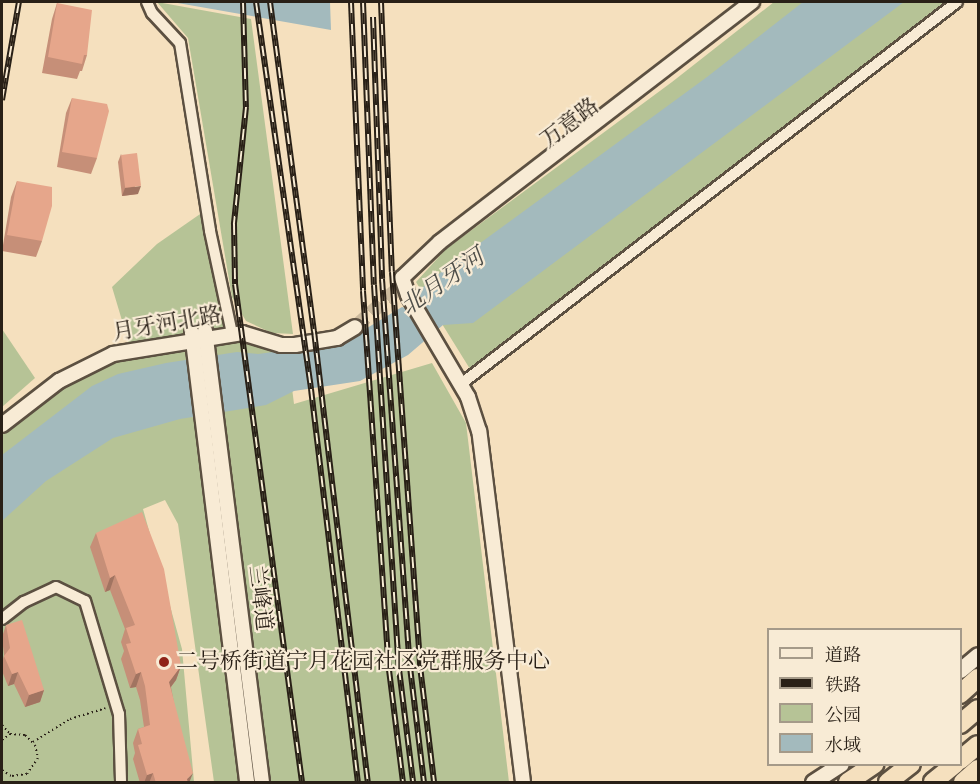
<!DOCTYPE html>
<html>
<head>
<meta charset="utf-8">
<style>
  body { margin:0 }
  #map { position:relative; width:980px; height:784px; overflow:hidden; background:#f5e0be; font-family:"Libre Bodoni","Noto Serif SC",serif }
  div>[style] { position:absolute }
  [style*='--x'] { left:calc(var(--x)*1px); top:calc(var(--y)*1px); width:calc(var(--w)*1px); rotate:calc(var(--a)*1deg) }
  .green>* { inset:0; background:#b6c396 }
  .water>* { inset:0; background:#a3babd }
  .tertiary-tunnel>* { height:14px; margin-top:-7px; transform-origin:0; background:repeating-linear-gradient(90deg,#ccba9d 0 14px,transparent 0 21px) }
  .path>* { height:2px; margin-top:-1px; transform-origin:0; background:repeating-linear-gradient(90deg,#292017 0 1.5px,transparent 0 4.5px) }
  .roads { filter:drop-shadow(2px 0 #5c5041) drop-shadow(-2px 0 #5c5041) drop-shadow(0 2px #5c5041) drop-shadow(0 -2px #5c5041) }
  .minor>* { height:10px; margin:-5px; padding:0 5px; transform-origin:5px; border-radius:5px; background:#f8ebd5 }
  .tertiary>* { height:14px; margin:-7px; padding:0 7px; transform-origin:7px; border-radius:7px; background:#f8ebd5 }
  .secondary>* { height:15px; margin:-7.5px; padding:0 7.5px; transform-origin:7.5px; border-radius:7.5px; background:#f8ebd5 }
  .trunk>* { height:18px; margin:-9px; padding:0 9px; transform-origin:9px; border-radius:9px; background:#f5e0be }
  .rail>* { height:6px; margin-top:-3px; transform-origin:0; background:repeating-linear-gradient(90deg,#f8ebd5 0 11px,#292017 0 22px); box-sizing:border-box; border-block:2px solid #292017 }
  .wall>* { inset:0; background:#c68f78 }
  .shaded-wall>* { inset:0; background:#a17461 }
  .building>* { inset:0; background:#e6a68b; transform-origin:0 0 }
  .dots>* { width:16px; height:16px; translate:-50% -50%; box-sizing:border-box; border:3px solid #f8ebd5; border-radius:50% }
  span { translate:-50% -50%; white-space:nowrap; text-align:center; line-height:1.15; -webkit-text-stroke:4.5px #f8ebd5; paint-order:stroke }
  .street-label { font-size:22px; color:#292017 }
  .poi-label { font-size:22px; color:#292017 }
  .left { translate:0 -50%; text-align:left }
  .water-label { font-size:24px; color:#4e4e49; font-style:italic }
  .frame { position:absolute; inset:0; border:3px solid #292017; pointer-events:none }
  .legend { position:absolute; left:767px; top:628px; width:195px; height:138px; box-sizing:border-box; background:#f8ebd5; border:2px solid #a59a89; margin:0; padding:8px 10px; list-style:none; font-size:18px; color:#292017 }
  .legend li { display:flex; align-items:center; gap:12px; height:30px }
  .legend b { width:30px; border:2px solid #a59a89 }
</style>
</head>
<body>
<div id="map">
  <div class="green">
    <div style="clip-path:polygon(157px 2px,251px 19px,293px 334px,272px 333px,246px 321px,232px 297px,188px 38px)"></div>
    <div style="clip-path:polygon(774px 2px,946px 2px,470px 369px,416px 282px,446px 249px,672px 82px)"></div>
    <div style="clip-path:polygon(203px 212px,234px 341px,287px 348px,294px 404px,432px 363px,466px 423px,509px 782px,214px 782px,178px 524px,165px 500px,143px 509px,182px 649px,194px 782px,2px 782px,2px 430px,104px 359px,132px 354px,112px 287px,157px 244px)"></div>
    <div style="clip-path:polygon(2px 329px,35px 378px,2px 407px)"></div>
  </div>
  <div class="water">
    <div style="clip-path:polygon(172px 2px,330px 2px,331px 30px)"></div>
    <div style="clip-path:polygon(803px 2px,904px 2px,473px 323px,443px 325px,408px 355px,360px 381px,294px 391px,266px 405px,180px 419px,113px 438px,46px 481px,2px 521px,2px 455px,92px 386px,118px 374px,166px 363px,237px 352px,258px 354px,342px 343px,402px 307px,415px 311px,422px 305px,417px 292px,446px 268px,707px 77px)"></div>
  </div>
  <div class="tertiary-tunnel">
    <div style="--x:355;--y:327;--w:66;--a:-41.9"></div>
  </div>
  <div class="path">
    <div style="--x:2;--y:725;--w:12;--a:48"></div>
    <div style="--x:2;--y:740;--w:10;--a:-37"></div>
    <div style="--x:10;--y:734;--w:15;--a:4"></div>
    <div style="--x:25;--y:735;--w:14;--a:45"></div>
    <div style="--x:35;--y:745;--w:13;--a:77"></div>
    <div style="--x:38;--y:758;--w:19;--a:125"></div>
    <div style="--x:27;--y:774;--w:16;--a:173"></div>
    <div style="--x:11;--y:776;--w:11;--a:-146"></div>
    <div style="--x:33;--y:742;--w:44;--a:-31.9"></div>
    <div style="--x:70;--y:719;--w:37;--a:-17"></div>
  </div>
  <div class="roads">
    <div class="minor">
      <div style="--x:147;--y:2;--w:12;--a:66"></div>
      <div style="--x:152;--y:13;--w:41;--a:47"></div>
      <div style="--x:180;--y:43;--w:190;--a:80.9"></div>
      <div style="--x:210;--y:231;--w:105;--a:77.9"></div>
      <div style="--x:461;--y:384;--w:626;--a:-37.6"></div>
      <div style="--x:2;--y:619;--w:28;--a:-38"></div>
      <div style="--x:24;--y:602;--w:35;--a:-25"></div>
      <div style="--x:56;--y:587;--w:32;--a:26"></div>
      <div style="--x:85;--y:601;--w:118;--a:73.3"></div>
      <div style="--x:119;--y:714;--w:68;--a:88.3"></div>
    </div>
    <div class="tertiary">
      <div style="--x:205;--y:331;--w:455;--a:82.8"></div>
      <div style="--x:192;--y:333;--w:452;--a:83"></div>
      <div style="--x:2;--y:425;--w:72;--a:-37.7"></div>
      <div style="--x:59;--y:381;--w:60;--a:-26.6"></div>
      <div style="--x:113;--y:354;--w:131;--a:-9.2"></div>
      <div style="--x:242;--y:333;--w:41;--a:17.1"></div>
      <div style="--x:281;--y:345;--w:14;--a:0"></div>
      <div style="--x:295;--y:345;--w:43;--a:-9.5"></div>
      <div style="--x:337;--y:338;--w:21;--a:-31"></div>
      <div style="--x:523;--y:782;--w:354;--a:-97.1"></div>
      <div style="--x:479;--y:431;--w:36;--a:-108"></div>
      <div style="--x:468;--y:397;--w:118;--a:-120.5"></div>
      <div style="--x:408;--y:295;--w:18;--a:-109"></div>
      <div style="--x:402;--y:278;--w:52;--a:-43.5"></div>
      <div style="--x:440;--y:242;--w:394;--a:-37.6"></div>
    </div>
    <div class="secondary">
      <div style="--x:960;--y:670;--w:23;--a:-40"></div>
      <div style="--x:813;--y:782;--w:33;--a:-33"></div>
    </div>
    <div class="trunk">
      <div style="--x:960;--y:694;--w:24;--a:-42"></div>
      <div style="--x:960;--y:724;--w:23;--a:-40"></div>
      <div style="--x:960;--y:760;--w:23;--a:-40"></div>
      <div style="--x:848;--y:782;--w:32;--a:-34"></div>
      <div style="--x:888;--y:782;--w:29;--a:-38"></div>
      <div style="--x:933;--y:782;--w:28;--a:-39"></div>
      <div style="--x:963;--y:782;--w:20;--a:-41"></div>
    </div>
  </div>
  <div class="rail">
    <div style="--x:243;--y:2;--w:105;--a:88.4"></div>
    <div style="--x:246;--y:107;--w:118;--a:95.9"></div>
    <div style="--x:234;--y:224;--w:60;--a:89"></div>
    <div style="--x:235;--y:284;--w:502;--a:82.34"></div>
    <div style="--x:256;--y:2;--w:391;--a:81.9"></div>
    <div style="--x:311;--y:389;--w:396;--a:83.2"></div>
    <div style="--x:270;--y:2;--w:332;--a:82.4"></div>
    <div style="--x:314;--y:331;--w:454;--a:83.2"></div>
    <div style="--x:351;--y:2;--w:289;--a:87.6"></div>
    <div style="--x:363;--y:291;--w:380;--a:86.1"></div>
    <div style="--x:389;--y:670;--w:113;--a:82.9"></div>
    <div style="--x:363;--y:2;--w:283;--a:87.8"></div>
    <div style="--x:374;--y:285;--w:385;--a:86.3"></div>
    <div style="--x:399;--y:669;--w:114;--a:82.9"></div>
    <div style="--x:381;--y:2;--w:270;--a:87.7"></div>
    <div style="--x:392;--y:272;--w:395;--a:85.9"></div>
    <div style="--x:420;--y:666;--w:117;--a:83.1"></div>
    <div style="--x:373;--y:17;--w:262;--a:88"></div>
    <div style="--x:382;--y:279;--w:389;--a:85.9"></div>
    <div style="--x:410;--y:667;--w:116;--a:83.1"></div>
    <div style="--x:2;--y:100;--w:99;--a:-80.2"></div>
  </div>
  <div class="wall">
    <div style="clip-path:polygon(57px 3px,87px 55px,82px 71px,80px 71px,77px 79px,42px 73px,52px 19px)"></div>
    <div style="clip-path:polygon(72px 98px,97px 158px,91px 174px,57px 167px,66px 113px)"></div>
    <div style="clip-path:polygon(121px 154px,138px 194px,122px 196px,118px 162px)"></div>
    <div style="clip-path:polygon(17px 181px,42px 241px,36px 257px,2px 251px,11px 197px)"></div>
    <div style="clip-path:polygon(96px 533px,181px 666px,176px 680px,171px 687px,189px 783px,140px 783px,133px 759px,135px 753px,133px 743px,138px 729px,144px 727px,140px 700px,136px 687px,130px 688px,121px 659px,124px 651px,121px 642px,125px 629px,110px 590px,105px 592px,90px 547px)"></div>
    <div style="clip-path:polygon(6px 625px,44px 690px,40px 702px,25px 707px,14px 684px,8px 686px,2px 671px,2px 663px,4px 655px,2px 637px)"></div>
  </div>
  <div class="shaded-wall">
    <div style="clip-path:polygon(141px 186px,138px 194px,122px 196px,125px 188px)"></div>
    <div style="clip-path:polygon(115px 575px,110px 590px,105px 592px,110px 578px)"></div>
    <div style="clip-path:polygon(181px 666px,176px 680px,164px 696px,169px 682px)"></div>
    <div style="clip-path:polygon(18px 672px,14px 684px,8px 686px,12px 674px)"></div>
    <div style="clip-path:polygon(141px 672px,136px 687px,130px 688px,136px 674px)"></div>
    <div style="clip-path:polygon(44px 690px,40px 702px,25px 707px,29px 695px)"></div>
    <div style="clip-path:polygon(153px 773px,149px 783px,144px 783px,147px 775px)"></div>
    <div style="clip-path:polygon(193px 773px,189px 783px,186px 783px,187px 779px)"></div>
  </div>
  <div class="building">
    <div style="clip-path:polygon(57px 3px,92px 10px,87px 55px,84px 55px,82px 64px,48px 57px)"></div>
    <div style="clip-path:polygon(72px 98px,107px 104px,109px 111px,97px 158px,62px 152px)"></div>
    <div style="left:137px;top:153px;width:33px;height:16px;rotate:83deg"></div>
    <div style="clip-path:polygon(17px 181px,52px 187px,52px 206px,42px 241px,7px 235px)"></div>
    <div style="clip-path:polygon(142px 512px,164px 569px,181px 666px,169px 682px,193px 773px,187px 779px,188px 783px,156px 783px,153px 773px,147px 775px,138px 745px,142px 744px,138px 729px,150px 725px,145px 686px,141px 672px,136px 674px,126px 644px,131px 643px,126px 628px,135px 625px,115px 575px,110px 578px,96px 533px)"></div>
    <div style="clip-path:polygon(22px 620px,44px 690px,29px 695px,18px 672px,12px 674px,4px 656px,10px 648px,6px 625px)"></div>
  </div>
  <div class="dots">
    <div style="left:164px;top:662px;background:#8f2418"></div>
  </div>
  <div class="street-label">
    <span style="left:570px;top:123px;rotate:-37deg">万意路</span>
    <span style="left:167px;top:324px;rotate:-10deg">月牙河北路</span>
    <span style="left:260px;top:598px;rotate:83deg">兰峰道</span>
  </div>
  <div class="poi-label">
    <span class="left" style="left:176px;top:662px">二号桥街道宁月花园社区党群服务中心</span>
  </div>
  <div class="water-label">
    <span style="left:443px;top:283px;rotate:-35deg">北月牙河</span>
  </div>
  <div class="frame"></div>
  <ul class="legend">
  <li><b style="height:8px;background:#f8ebd5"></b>道路</li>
  <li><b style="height:8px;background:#292017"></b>铁路</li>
  <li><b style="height:16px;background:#b6c396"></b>公园</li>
  <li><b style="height:16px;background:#a3babd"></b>水域</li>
  </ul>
</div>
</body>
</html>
